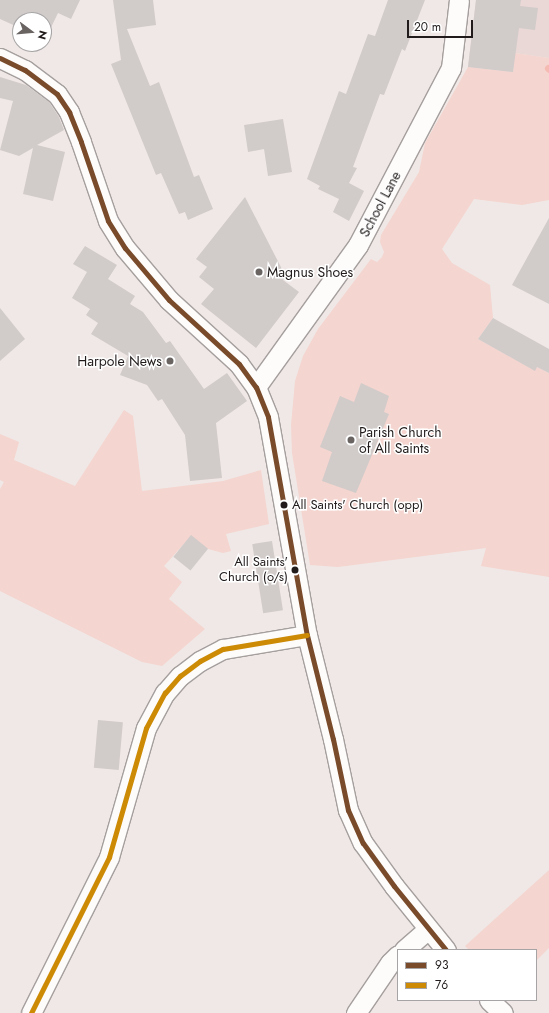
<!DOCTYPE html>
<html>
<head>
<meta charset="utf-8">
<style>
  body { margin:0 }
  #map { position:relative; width:549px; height:1013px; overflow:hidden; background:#f0e8e6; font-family:Jost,sans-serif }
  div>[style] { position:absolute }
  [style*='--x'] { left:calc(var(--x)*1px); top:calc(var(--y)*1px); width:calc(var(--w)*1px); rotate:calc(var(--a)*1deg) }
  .built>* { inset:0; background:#e9d8d5 }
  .green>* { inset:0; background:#f4d5cf }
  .stream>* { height:7px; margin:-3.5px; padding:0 3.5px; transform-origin:3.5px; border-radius:3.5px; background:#f5bab2 }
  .building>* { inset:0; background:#d1cbca; transform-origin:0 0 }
  .roads { filter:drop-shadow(1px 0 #a59f9e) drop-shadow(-1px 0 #a59f9e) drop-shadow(0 1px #a59f9e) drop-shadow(0 -1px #a59f9e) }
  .minor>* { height:19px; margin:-9.5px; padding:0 9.5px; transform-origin:9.5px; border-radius:9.5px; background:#fdfcfb }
  .bus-1>* { height:5px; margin:-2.5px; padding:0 2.5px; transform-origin:2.5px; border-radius:2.5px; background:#7a4b2a }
  .bus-2>* { height:5px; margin:-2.5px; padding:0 2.5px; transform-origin:2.5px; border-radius:2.5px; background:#cc8a05 }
  .dots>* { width:11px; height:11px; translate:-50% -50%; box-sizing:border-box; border:2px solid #fff; border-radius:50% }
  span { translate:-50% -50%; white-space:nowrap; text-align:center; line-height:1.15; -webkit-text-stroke:3px #fff; paint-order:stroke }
  .bus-label { font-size:13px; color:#211c1b }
  .left { translate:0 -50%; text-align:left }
  .right { translate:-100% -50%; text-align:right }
  .street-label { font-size:14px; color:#211c1b }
  .poi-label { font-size:14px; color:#211c1b }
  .legend { position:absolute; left:397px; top:949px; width:140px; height:52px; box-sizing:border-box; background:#fff; border:1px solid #a6a4a4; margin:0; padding:5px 7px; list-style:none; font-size:12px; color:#211c1b }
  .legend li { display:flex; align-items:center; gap:8px; height:20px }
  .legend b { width:20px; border:1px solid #a6a4a4 }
  .north { position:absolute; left:12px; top:12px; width:40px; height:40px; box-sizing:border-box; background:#fff; border:1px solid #a6a4a4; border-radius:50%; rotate:106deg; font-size:11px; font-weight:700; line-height:16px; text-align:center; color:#211c1b }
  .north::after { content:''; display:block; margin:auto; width:14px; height:18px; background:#696362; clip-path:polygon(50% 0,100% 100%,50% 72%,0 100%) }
  .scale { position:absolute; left:407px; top:20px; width:66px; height:18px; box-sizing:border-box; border:2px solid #211c1b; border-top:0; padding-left:5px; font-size:12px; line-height:14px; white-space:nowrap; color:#211c1b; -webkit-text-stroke:3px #fff; paint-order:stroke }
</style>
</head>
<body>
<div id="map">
  <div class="built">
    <div style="clip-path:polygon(476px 0,549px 0,549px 58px,515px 53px,513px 72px,468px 67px)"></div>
  </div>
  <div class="green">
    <div style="clip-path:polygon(515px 53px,549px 58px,549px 200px,522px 205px,474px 199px,442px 249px,452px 263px,490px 285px,493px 318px,478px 339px,534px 370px,537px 367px,549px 373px,549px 577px,481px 566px,486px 548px,338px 567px,310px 565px,292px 453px,291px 425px,295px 381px,303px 356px,318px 329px,371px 259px,377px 262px,382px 257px,384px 252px,380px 242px,381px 235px,419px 172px,425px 143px,468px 67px,513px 72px)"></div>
    <div style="clip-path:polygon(124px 410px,133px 416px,142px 491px,223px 481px,261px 470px,269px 524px,226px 534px,231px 551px,223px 553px,208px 549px,191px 536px,164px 566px,182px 582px,169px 599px,205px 629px,162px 666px,142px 662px,0 591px,0 489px,4px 482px,0 480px,0 434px,19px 442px,14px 460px,75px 486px)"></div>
    <div style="clip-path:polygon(549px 870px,549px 948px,536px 961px,536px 950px,469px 950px,465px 946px)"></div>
  </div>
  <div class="stream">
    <div style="--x:548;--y:68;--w:1;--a:45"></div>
  </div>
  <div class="building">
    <div style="clip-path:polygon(0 0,80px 0,71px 19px,58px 13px,45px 40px,44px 20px,20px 20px,20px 28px,0 19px)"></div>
    <div style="clip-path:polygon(113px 0,153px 0,156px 25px,127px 29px,150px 86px,159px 82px,194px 177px,199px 175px,213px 209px,188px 220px,185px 212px,179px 214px,161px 173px,156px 175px,111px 64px,121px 60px)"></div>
    <div style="clip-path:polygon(388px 0,425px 0,405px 51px,402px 49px,384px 95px,380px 94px,353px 167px,357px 168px,349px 183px,364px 191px,349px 221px,333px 212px,339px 199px,318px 189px,320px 186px,307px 179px,339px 91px,346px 94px,368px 34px,375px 36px)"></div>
    <div style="clip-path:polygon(476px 0,521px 0,520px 6px,538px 8px,535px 30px,519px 28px,513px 72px,468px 67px)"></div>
    <div style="clip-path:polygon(0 77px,26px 85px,49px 102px,59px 117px,64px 130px,37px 145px,65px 152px,53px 201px,23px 194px,33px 148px,19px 156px,0 150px,13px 101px,0 98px)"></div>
    <div style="clip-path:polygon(283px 119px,292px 172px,268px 176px,264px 149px,248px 152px,244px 125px)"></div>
    <div style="clip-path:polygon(245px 197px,286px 277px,283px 280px,299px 292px,256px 348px,201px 304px,214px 289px,199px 277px,207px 267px,196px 259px)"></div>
    <div style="clip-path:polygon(549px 218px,549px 304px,512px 285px)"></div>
    <div style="clip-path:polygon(85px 246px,117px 265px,108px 279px,135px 296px,130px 304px,143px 312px,166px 343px,170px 341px,204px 389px,227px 373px,247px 401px,216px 423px,222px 478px,190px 481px,185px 435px,162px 399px,158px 401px,147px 385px,120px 375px,128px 356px,91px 334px,98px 323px,86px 315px,90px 309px,72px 298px,87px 272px,73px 264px)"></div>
    <div style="clip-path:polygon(0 308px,25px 339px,0 361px)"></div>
    <div style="clip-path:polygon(493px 318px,549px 349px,549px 373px,537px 367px,535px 371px,478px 339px)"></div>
    <div style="clip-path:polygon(361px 383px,389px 396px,384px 412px,389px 414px,356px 493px,322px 481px,332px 452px,320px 447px,340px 396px,354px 402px)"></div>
    <div style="left:191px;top:535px;width:22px;height:28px;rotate:39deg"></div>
    <div style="left:272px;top:541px;width:70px;height:20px;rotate:81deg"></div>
    <div style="left:98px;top:720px;width:25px;height:48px;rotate:5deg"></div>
  </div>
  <div class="roads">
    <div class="minor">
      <div style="--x:0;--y:58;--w:28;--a:26"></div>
      <div style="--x:25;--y:70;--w:40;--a:37"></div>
      <div style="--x:57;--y:94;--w:22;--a:56"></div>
      <div style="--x:69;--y:112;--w:32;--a:68"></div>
      <div style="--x:81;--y:142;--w:83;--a:71.1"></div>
      <div style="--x:108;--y:221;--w:32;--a:58"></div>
      <div style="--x:125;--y:248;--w:68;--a:49.8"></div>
      <div style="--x:169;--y:300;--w:95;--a:42.4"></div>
      <div style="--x:239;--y:364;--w:29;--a:54"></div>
      <div style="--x:256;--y:387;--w:32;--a:68"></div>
      <div style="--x:268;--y:417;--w:221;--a:79.9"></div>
      <div style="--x:307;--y:635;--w:107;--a:76"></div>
      <div style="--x:333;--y:739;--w:73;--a:78.1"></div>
      <div style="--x:348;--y:810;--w:36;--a:66"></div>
      <div style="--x:363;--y:843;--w:53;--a:54.2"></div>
      <div style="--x:394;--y:886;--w:82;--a:50.9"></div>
      <div style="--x:256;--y:387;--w:175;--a:-54.3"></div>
      <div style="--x:358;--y:245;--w:200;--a:-62.3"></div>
      <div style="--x:451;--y:68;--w:68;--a:-83.3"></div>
      <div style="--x:404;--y:950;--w:32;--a:-41"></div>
      <div style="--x:489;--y:1000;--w:19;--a:43"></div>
      <div style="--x:31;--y:1013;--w:174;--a:-63.4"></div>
      <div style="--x:109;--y:857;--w:134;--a:-74"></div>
      <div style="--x:146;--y:728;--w:40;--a:-62"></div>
      <div style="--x:165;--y:693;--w:23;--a:-49"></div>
      <div style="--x:180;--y:676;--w:25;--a:-37"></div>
      <div style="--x:200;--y:661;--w:26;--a:-28"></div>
      <div style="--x:223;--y:649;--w:85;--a:-9.5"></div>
      <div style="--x:356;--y:1013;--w:60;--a:-55.8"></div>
      <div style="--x:390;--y:963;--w:11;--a:-45"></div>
    </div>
  </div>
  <div class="bus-1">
    <div style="--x:0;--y:58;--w:28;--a:26"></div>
    <div style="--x:25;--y:70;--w:40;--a:37"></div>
    <div style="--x:57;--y:94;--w:22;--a:56"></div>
    <div style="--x:69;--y:112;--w:32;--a:68"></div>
    <div style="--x:81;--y:142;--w:83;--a:71.1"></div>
    <div style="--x:108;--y:221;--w:32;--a:58"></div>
    <div style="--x:125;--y:248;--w:68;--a:49.8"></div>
    <div style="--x:169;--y:300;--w:95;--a:42.4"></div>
    <div style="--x:239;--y:364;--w:29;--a:54"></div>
    <div style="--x:256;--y:387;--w:32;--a:68"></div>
    <div style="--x:268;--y:417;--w:221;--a:79.9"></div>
    <div style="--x:307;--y:635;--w:107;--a:76"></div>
    <div style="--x:333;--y:739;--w:73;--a:78.1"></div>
    <div style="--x:348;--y:810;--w:36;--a:66"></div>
    <div style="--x:363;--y:843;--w:53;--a:54.2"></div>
    <div style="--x:394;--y:886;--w:82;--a:50.9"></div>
  </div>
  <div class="bus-2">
    <div style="--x:31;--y:1013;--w:174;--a:-63.4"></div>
    <div style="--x:109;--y:857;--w:134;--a:-74"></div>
    <div style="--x:146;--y:728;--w:40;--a:-62"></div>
    <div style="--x:165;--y:693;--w:23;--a:-49"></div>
    <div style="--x:180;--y:676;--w:25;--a:-37"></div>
    <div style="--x:200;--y:661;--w:26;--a:-28"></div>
    <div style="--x:223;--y:649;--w:85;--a:-9.5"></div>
  </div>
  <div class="dots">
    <div style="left:259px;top:272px;background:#696362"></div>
    <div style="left:170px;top:361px;background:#696362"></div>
    <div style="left:351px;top:440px;background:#696362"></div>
    <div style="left:284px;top:505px;background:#211c1b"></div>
    <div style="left:295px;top:570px;background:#211c1b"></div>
  </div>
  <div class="bus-label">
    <span class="left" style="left:292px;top:505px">All Saints' Church (opp)</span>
    <span class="right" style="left:288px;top:570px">All Saints'<br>Church (o/s)</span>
  </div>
  <div class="street-label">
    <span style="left:380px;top:204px;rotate:-62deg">School Lane</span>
  </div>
  <div class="poi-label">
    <span class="left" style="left:267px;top:272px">Magnus Shoes</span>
    <span class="right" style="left:162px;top:361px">Harpole News</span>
    <span class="left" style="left:359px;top:440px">Parish Church<br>of All Saints</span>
  </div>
  <ul class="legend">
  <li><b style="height:5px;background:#7a4b2a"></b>93</li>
  <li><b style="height:5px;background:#cc8a05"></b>76</li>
  </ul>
  <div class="north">N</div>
  <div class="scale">20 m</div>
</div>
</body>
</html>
